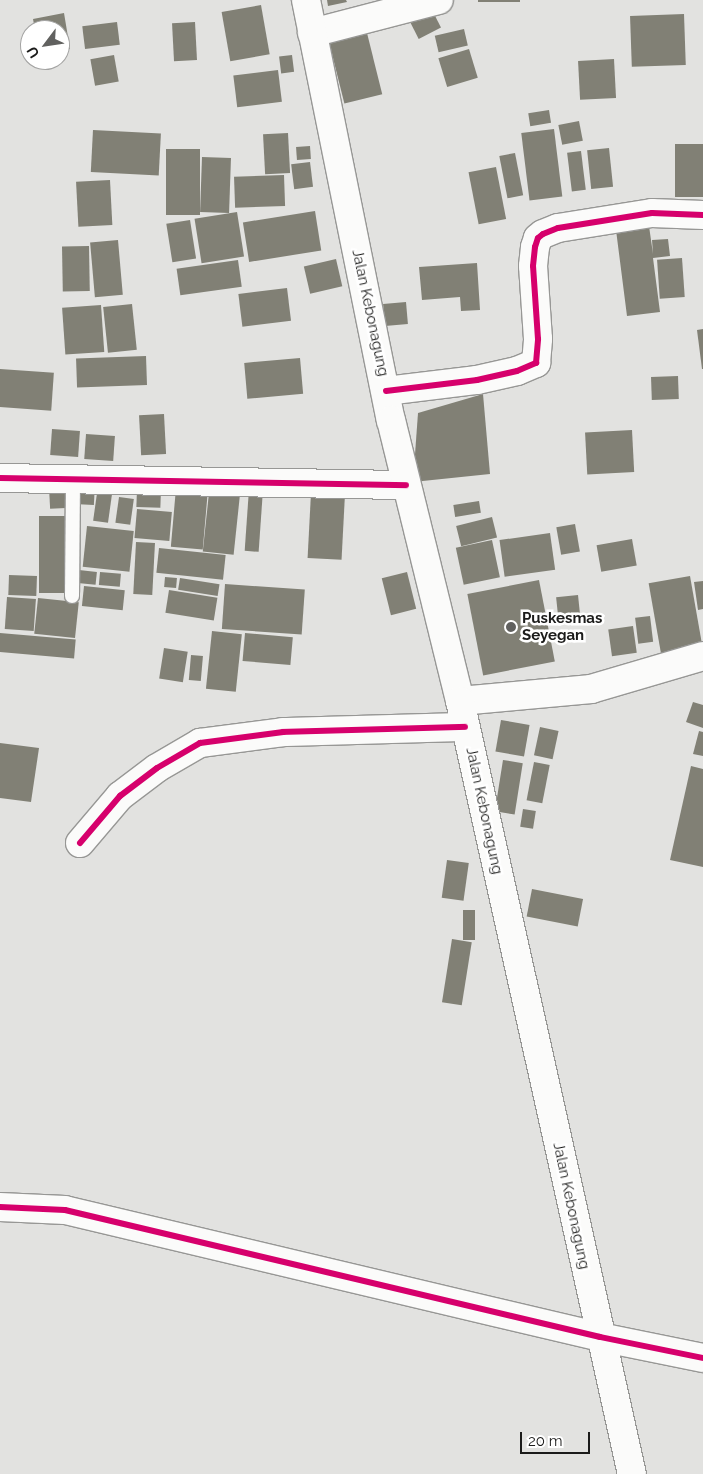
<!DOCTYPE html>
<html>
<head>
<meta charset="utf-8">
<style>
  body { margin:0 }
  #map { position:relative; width:703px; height:1474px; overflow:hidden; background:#e2e2e0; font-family:Raleway,sans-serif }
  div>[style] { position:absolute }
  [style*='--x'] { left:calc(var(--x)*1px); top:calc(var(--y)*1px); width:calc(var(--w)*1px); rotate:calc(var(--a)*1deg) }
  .building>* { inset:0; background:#818075; transform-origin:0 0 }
  .roads { filter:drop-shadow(1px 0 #979795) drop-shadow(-1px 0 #979795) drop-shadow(0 1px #979795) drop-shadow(0 -1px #979795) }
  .lane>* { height:14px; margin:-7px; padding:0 7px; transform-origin:7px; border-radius:7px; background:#fbfbfa }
  .street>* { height:28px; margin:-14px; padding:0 14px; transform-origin:14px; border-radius:14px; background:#fbfbfa }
  .primary>* { height:28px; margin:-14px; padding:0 14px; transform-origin:14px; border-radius:14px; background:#fbfbfa }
  .cycleway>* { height:6px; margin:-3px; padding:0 3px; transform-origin:3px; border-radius:3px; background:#d6006c }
  .dots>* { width:14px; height:14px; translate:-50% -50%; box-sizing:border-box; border:2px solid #fff; border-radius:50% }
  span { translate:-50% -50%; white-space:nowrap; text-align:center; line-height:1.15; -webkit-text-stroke:5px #fff; paint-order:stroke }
  .street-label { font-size:15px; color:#1b1b1a }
  .poi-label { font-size:15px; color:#1b1b1a; font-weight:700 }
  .left { translate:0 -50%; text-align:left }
  .north { position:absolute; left:20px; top:20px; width:50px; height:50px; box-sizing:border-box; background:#fff; border:1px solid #a4a4a3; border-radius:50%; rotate:239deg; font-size:14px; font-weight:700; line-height:20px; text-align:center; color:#1b1b1a }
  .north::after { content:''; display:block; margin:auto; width:18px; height:22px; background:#61615f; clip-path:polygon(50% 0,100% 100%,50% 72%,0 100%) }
  .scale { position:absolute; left:520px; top:1432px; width:70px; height:22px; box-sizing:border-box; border:2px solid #1b1b1a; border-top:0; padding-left:6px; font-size:15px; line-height:18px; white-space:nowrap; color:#1b1b1a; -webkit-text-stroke:4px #fff; paint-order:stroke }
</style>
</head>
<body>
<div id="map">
  <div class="building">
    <div style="clip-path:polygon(327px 0,346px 0,347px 2px,328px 6px)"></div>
    <div style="left:478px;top:0;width:42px;height:2px"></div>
    <div style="left:261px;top:5px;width:50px;height:40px;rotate:80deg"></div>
    <div style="left:431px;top:8px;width:22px;height:25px;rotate:63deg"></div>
    <div style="clip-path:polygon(64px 13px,70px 49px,60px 51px,60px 30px,35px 30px,33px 19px)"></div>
    <div style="left:684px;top:14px;width:51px;height:54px;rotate:88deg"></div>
    <div style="left:117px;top:22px;width:23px;height:35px;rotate:83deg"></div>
    <div style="left:195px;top:22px;width:38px;height:23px;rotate:87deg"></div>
    <div style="left:464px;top:29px;width:17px;height:30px;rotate:77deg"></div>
    <div style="left:367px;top:33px;width:63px;height:39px;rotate:76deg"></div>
    <div style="left:469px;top:49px;width:30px;height:32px;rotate:73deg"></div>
    <div style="left:114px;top:55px;width:27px;height:24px;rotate:80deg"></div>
    <div style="left:292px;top:55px;width:17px;height:13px;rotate:83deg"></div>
    <div style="left:614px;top:59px;width:39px;height:36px;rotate:87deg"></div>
    <div style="left:278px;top:70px;width:32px;height:45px;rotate:83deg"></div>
    <div style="left:549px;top:110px;width:13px;height:21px;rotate:81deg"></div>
    <div style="left:579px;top:121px;width:20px;height:21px;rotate:79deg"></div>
    <div style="left:554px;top:129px;width:68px;height:33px;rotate:83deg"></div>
    <div style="left:93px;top:130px;width:68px;height:42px;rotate:3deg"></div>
    <div style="left:288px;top:133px;width:40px;height:25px;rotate:87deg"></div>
    <div style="left:703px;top:144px;width:53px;height:28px;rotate:90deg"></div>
    <div style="left:310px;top:146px;width:13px;height:14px;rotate:86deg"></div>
    <div style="left:609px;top:148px;width:39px;height:22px;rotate:84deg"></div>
    <div style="left:166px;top:149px;width:34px;height:66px"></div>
    <div style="left:581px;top:151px;width:39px;height:14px;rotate:83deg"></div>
    <div style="left:515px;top:153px;width:43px;height:16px;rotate:79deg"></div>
    <div style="left:202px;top:157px;width:29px;height:55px;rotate:2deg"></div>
    <div style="left:310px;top:162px;width:25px;height:19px;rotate:83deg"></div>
    <div style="left:496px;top:167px;width:53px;height:28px;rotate:79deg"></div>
    <div style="left:284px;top:175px;width:31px;height:50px;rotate:88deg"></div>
    <div style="left:110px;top:180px;width:45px;height:34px;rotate:87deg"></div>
    <div style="left:315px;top:211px;width:40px;height:73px;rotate:81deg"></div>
    <div style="left:237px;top:212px;width:45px;height:43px;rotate:81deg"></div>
    <div style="left:190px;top:220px;width:39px;height:24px;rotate:81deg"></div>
    <div style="clip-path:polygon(649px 226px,653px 254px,652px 240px,668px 239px,670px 256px,653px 258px,660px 312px,627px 316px,616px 230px)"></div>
    <div style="left:118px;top:240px;width:55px;height:28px;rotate:85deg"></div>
    <div style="left:89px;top:246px;width:45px;height:27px;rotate:89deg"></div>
    <div style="left:682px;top:258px;width:39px;height:25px;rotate:86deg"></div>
    <div style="left:336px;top:259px;width:28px;height:33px;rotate:77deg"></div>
    <div style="left:238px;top:260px;width:27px;height:62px;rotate:82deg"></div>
    <div style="clip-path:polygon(477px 263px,480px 310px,461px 311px,460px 297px,422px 300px,419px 267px)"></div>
    <div style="left:287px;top:288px;width:33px;height:49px;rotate:83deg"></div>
    <div style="left:406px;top:302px;width:22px;height:23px;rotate:85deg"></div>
    <div style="left:132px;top:304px;width:46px;height:29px;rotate:84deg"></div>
    <div style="left:101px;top:305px;width:47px;height:39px;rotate:86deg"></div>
    <div style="clip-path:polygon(703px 329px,703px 369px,702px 369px,697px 330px)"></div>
    <div style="left:146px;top:356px;width:29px;height:70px;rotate:88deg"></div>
    <div style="left:300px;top:358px;width:36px;height:56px;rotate:85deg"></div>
    <div style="left:0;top:369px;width:54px;height:38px;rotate:4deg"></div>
    <div style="left:678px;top:376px;width:23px;height:27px;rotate:88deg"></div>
    <div style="clip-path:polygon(483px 394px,490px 474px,413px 482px,418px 413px)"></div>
    <div style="left:164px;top:414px;width:40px;height:25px;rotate:87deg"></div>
    <div style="left:52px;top:429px;width:28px;height:26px;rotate:4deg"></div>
    <div style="left:632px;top:430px;width:42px;height:47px;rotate:87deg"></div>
    <div style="left:86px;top:434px;width:29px;height:25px;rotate:4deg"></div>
    <div style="left:75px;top:483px;width:20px;height:21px;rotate:3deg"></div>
    <div style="left:210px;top:483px;width:31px;height:69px;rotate:6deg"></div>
    <div style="left:98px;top:486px;width:15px;height:35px;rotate:8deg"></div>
    <div style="left:65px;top:487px;width:21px;height:16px;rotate:87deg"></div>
    <div style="left:176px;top:488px;width:32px;height:59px;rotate:5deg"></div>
    <div style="left:137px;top:489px;width:24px;height:18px;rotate:2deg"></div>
    <div style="left:249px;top:489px;width:14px;height:62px;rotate:4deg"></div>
    <div style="left:311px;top:493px;width:34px;height:65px;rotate:3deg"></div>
    <div style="left:119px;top:497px;width:15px;height:26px;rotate:8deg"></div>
    <div style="left:479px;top:501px;width:12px;height:26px;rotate:81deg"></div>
    <div style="left:137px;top:509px;width:35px;height:29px;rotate:5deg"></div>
    <div style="left:39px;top:516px;width:29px;height:77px"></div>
    <div style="left:492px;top:517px;width:21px;height:37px;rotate:76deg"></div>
    <div style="left:575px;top:524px;width:28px;height:19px;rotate:80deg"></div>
    <div style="left:87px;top:526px;width:47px;height:41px;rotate:6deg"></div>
    <div style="left:550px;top:533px;width:37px;height:51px;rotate:82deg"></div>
    <div style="left:632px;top:539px;width:27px;height:36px;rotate:80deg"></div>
    <div style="left:492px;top:540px;width:38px;height:37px;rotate:78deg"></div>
    <div style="left:136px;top:542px;width:19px;height:52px;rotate:3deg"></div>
    <div style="left:159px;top:548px;width:67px;height:25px;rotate:6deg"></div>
    <div style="left:79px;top:570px;width:18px;height:13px;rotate:6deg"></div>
    <div style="left:100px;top:572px;width:21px;height:13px;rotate:5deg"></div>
    <div style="left:407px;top:572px;width:38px;height:26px;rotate:76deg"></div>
    <div style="left:9px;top:575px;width:28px;height:20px;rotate:2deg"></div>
    <div style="left:690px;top:576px;width:73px;height:42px;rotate:80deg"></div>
    <div style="left:165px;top:577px;width:12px;height:10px;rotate:5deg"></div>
    <div style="left:180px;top:578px;width:40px;height:12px;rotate:9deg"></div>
    <div style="left:539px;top:580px;width:83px;height:73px;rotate:79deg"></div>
    <div style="clip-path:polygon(703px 581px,703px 609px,698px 610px,694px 582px)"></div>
    <div style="left:225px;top:584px;width:80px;height:45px;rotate:4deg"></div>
    <div style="left:84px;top:586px;width:41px;height:20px;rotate:6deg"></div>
    <div style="left:169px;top:590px;width:49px;height:23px;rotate:9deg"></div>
    <div style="left:578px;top:595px;width:18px;height:22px;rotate:84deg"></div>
    <div style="left:7px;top:597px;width:29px;height:32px;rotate:4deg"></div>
    <div style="left:38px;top:598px;width:41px;height:36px;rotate:6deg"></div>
    <div style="left:650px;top:616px;width:26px;height:15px;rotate:83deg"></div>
    <div style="left:633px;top:626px;width:27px;height:25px;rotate:82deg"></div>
    <div style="left:212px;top:631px;width:30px;height:58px;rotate:6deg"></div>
    <div style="left:0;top:633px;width:76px;height:19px;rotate:5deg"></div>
    <div style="left:245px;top:633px;width:48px;height:28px;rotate:5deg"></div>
    <div style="left:164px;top:648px;width:24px;height:31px;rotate:9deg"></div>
    <div style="left:191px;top:655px;width:12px;height:25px;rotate:5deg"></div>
    <div style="clip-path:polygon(693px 702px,703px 705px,703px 728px,686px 722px)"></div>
    <div style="left:501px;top:720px;width:29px;height:32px;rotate:10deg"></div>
    <div style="left:540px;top:727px;width:19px;height:29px;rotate:12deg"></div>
    <div style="clip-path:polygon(699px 731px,703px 732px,703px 756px,693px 754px)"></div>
    <div style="clip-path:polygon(0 743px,39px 748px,31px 802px,0 798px)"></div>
    <div style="left:503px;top:760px;width:20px;height:52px;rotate:9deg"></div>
    <div style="left:534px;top:762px;width:16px;height:39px;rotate:11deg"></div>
    <div style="clip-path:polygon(691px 766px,703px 769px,703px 867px,670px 860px)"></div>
    <div style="left:523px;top:809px;width:13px;height:18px;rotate:9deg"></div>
    <div style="left:447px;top:860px;width:22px;height:38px;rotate:8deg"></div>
    <div style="left:532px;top:889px;width:52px;height:28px;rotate:11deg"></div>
    <div style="left:463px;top:910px;width:12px;height:30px"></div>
    <div style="left:452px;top:939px;width:20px;height:64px;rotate:9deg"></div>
  </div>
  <div class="roads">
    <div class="lane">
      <div style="--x:72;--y:596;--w:117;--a:-89.5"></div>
    </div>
    <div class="street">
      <div style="--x:312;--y:33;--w:131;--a:-14.6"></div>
      <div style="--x:386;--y:391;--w:92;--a:-6.9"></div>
      <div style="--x:477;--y:380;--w:41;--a:-12.7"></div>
      <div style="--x:517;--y:371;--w:21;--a:-23"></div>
      <div style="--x:536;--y:363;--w:24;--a:-85"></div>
      <div style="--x:538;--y:339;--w:73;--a:-93.9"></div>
      <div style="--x:533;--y:266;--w:19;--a:-84"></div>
      <div style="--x:535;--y:247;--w:9;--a:-72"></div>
      <div style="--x:538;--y:238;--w:6;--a:-39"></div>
      <div style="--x:543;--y:234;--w:16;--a:-22"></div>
      <div style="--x:558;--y:228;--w:95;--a:-9.1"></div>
      <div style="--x:652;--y:213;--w:51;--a:2.2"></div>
      <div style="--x:0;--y:478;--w:406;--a:1"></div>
      <div style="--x:460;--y:701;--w:132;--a:-5.2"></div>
      <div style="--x:591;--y:689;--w:117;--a:-16.4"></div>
      <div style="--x:80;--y:843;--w:62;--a:-49.6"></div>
      <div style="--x:120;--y:796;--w:46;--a:-37.1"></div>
      <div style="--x:157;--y:768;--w:50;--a:-30.2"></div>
      <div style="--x:200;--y:743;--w:84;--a:-7.5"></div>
      <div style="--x:283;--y:732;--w:182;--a:-1.6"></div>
      <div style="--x:0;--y:1207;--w:65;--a:2.6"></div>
      <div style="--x:65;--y:1210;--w:550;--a:13.35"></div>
      <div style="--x:600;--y:1337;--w:105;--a:11.5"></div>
    </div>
    <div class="primary">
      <div style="--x:306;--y:0;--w:429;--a:78.6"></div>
      <div style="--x:391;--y:420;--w:289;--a:76.2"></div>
      <div style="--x:460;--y:701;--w:792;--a:77.46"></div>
    </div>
  </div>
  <div class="cycleway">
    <div style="--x:386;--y:391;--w:92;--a:-6.9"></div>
    <div style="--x:477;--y:380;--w:41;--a:-12.7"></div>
    <div style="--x:517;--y:371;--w:21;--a:-23"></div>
    <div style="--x:536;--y:363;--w:24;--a:-85"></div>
    <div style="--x:538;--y:339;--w:73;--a:-93.9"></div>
    <div style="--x:533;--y:266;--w:19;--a:-84"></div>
    <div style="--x:535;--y:247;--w:9;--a:-72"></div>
    <div style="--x:538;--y:238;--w:6;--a:-39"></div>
    <div style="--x:543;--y:234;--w:16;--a:-22"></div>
    <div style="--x:558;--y:228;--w:95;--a:-9.1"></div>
    <div style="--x:652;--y:213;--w:51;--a:2.2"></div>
    <div style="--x:0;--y:478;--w:406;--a:1"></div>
    <div style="--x:80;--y:843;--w:62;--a:-49.6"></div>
    <div style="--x:120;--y:796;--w:46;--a:-37.1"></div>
    <div style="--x:157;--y:768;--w:50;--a:-30.2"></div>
    <div style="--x:200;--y:743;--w:84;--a:-7.5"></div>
    <div style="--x:283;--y:732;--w:182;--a:-1.6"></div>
    <div style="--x:0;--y:1207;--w:65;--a:2.6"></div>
    <div style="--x:65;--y:1210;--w:550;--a:13.35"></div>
    <div style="--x:600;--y:1337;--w:105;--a:11.5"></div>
  </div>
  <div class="dots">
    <div style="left:511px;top:627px;background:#61615f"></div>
  </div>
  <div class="street-label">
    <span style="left:370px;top:313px;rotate:78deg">Jalan Kebonagung</span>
    <span style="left:484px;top:811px;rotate:78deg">Jalan Kebonagung</span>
    <span style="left:571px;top:1206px;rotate:78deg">Jalan Kebonagung</span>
  </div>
  <div class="poi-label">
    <span class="left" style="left:522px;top:627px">Puskesmas<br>Seyegan</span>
  </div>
  <div class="north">U</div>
  <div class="scale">20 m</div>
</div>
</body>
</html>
